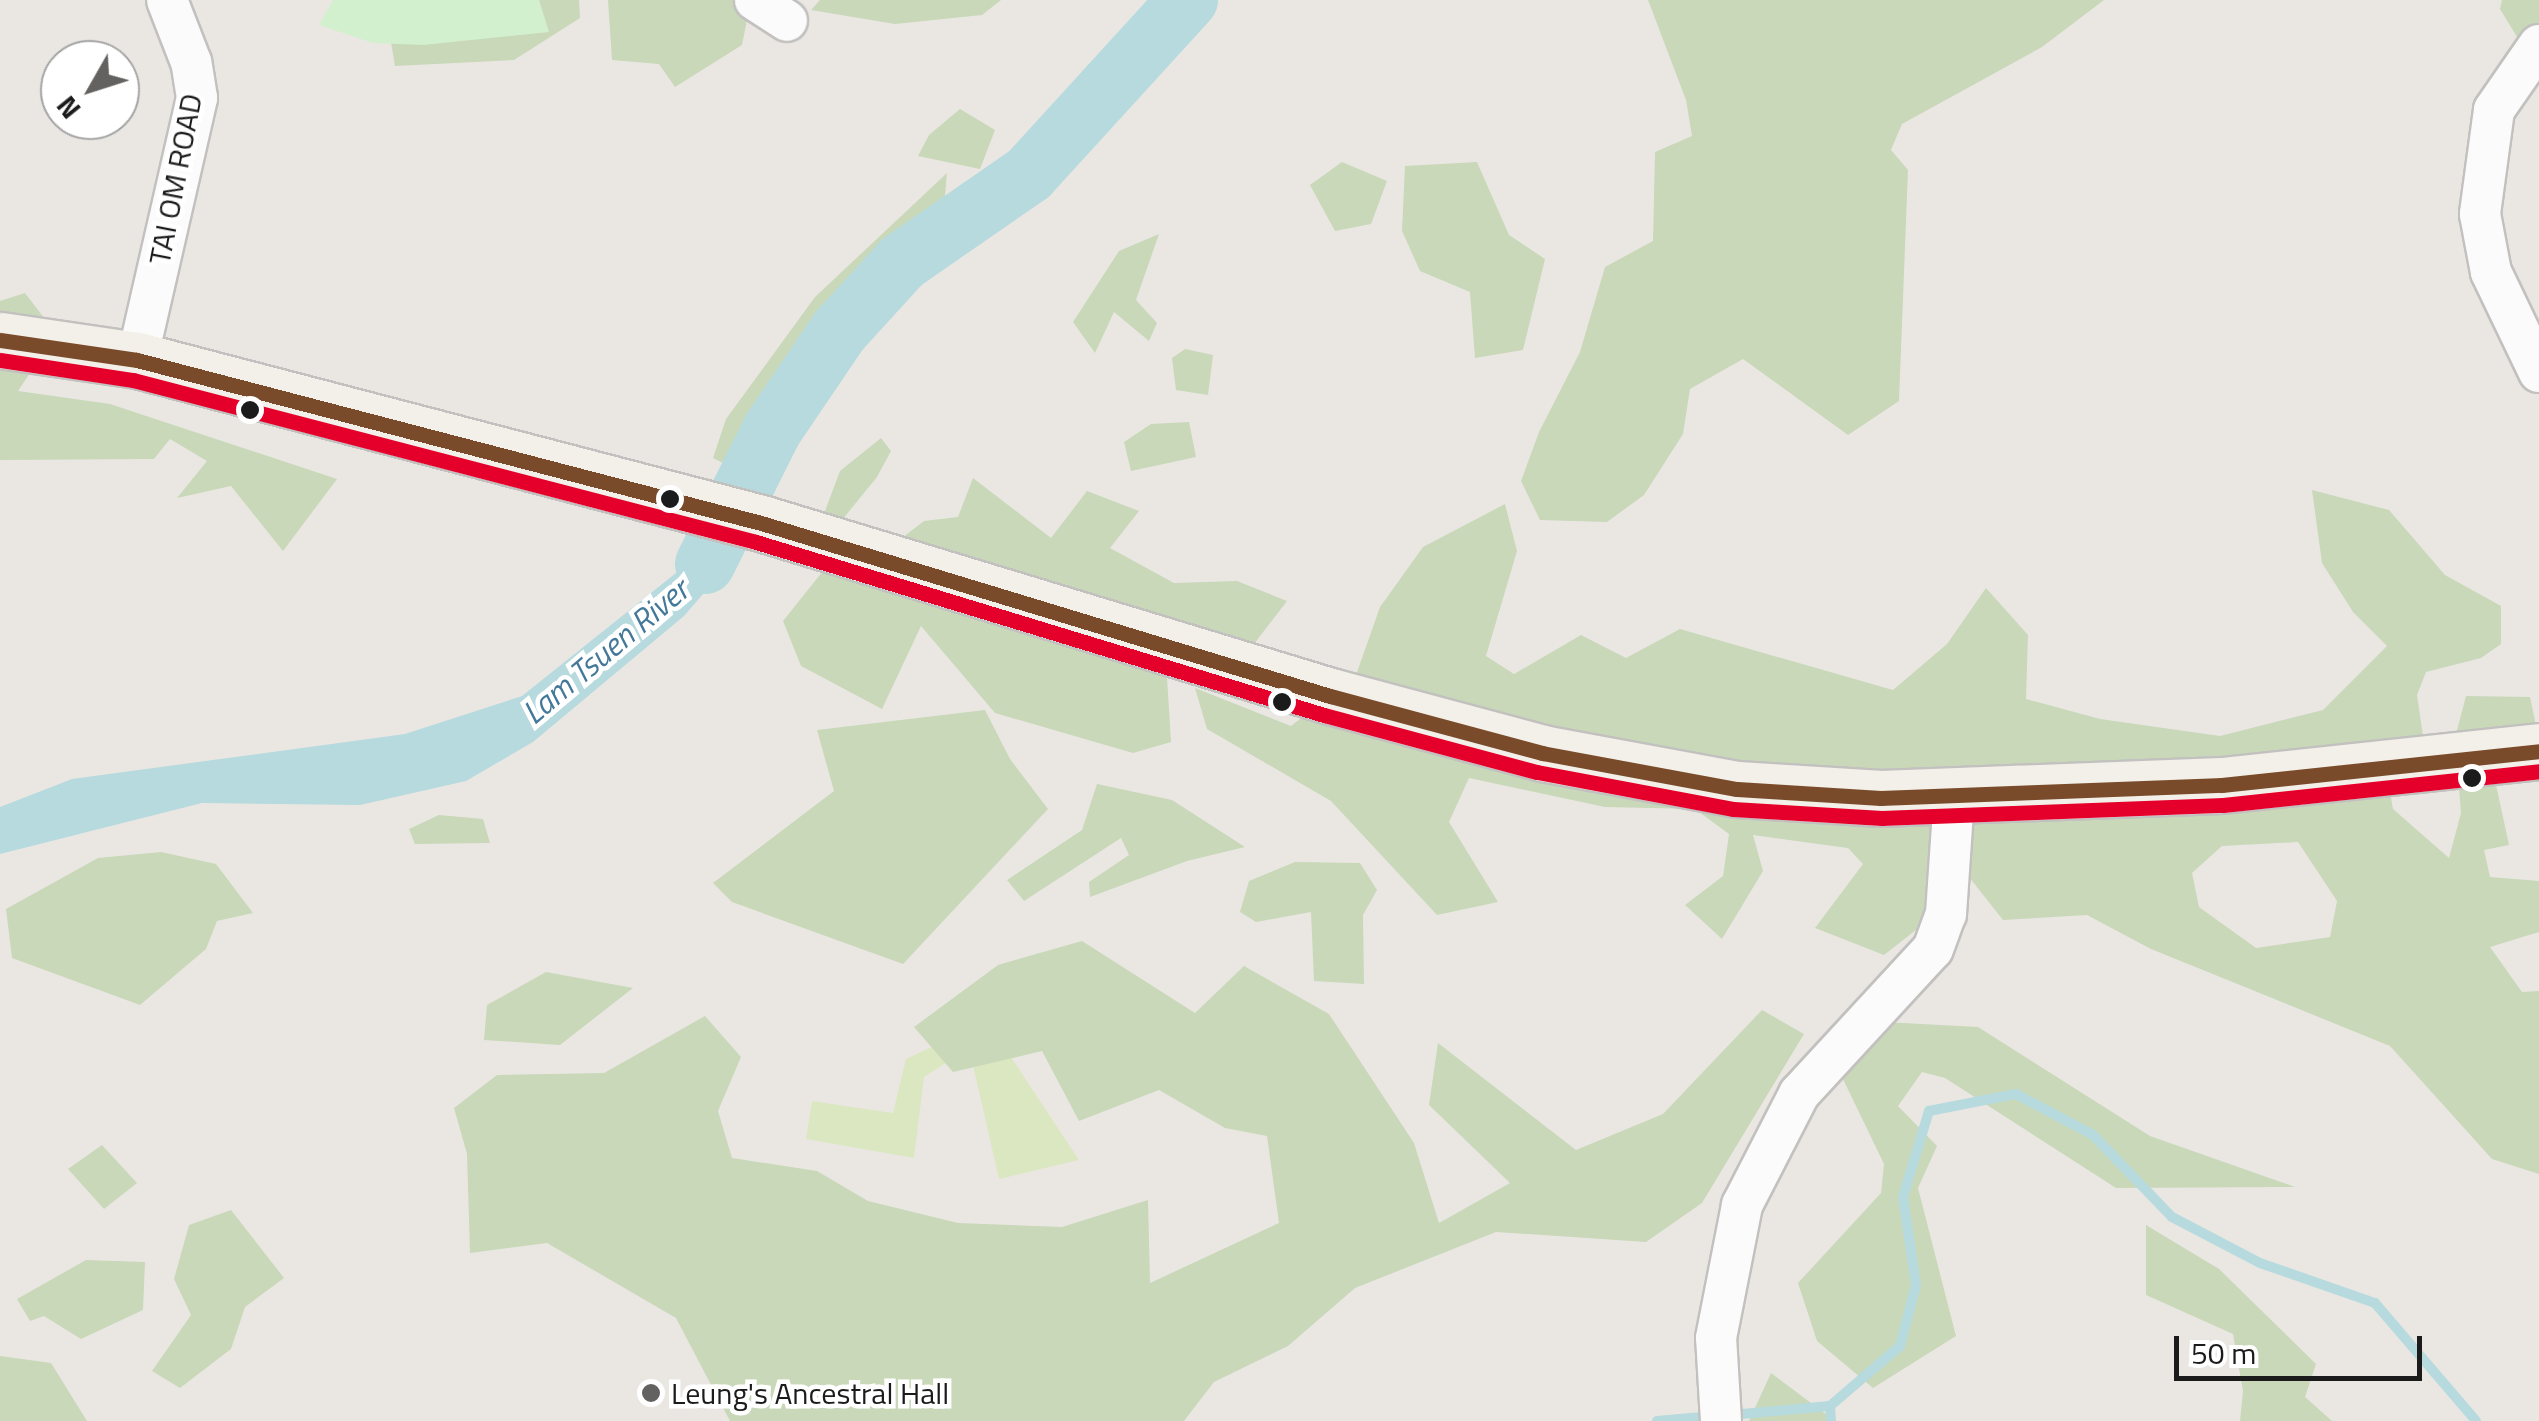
<!DOCTYPE html>
<html>
<head>
<meta charset="utf-8">
<style>
  body { margin:0 }
  #map { position:relative; width:2539px; height:1421px; overflow:hidden; background:#eae7e3; font-family:"Titillium Web",sans-serif }
  div>[style] { position:absolute }
  [style*='--x'] { left:calc(var(--x)*1px); top:calc(var(--y)*1px); width:calc(var(--w)*1px); rotate:calc(var(--a)*1deg) }
  .grass>* { inset:0; background:#dbe7c1 }
  .forest>* { inset:0; background:#c8d8b8 }
  .park>* { inset:0; background:#d2f0cd }
  .water>* { inset:0; background:#b6dadd }
  .stream>* { height:10px; margin:-5px; padding:0 5px; transform-origin:5px; border-radius:5px; background:#b6dadd }
  .river>* { height:60px; margin:-30px; padding:0 30px; transform-origin:30px; border-radius:30px; background:#b6dadd }
  .roads { filter:drop-shadow(2px 0 #c2c1bf) drop-shadow(-2px 0 #c2c1bf) drop-shadow(0 2px #c2c1bf) drop-shadow(0 -2px #c2c1bf) }
  .minor>* { height:40px; margin:-20px; padding:0 20px; transform-origin:20px; border-radius:20px; background:#fcfbfb }
  .secondary>* { height:55px; margin:-27.5px; padding:0 27.5px; transform-origin:27.5px; border-radius:27.5px; background:#f2f0e8 }
  .bus-1>* { height:15px; margin:-7.5px; padding:0 7.5px; transform-origin:7.5px; border-radius:7.5px; background:#7a4b2a }
  .bus-2>* { height:15px; margin:-7.5px; padding:0 7.5px; transform-origin:7.5px; border-radius:7.5px; background:#e4002b }
  .dots>* { width:28px; height:28px; translate:-50% -50%; box-sizing:border-box; border:5px solid #fff; border-radius:50% }
  span { translate:-50% -50%; white-space:nowrap; text-align:center; line-height:1.15; -webkit-text-stroke:9px #fff; paint-order:stroke }
  .street-label { font-size:30px; color:#1b1b1b }
  .poi-label { font-size:30px; color:#1b1b1b }
  .left { translate:0 -50%; text-align:left }
  .water-label { font-size:32px; color:#437899; font-style:italic }
  .north { position:absolute; left:40px; top:40px; width:100px; height:100px; box-sizing:border-box; background:#fff; border:2px solid #a4a4a4; border-radius:50%; rotate:231deg; font-size:28px; font-weight:700; line-height:40px; text-align:center; color:#1b1b1b }
  .north::after { content:''; display:block; margin:auto; width:35px; height:45px; background:#636261; clip-path:polygon(50% 0,100% 100%,50% 72%,0 100%) }
  .scale { position:absolute; left:2174px; top:1336px; width:248px; height:45px; box-sizing:border-box; border:5px solid #1b1b1b; border-top:0; padding-left:12px; font-size:30px; line-height:35px; white-space:nowrap; color:#1b1b1b; -webkit-text-stroke:8px #fff; paint-order:stroke }
</style>
</head>
<body>
<div id="map">
  <div class="grass">
    <div style="clip-path:polygon(987px 1021px,1079px 1160px,999px 1179px,969px 1048px,924px 1077px,914px 1158px,806px 1139px,812px 1101px,893px 1113px,906px 1059px)"></div>
  </div>
  <div class="forest">
    <div style="clip-path:polygon(384px 0,579px 0,580px 18px,514px 60px,395px 66px)"></div>
    <div style="clip-path:polygon(608px 0,751px 0,742px 45px,675px 87px,659px 64px,612px 60px)"></div>
    <div style="clip-path:polygon(820px 0,1001px 0,982px 15px,895px 24px,811px 10px)"></div>
    <div style="clip-path:polygon(1648px 0,2104px 0,2042px 47px,1902px 124px,1891px 150px,1908px 170px,1899px 401px,1848px 435px,1743px 359px,1690px 389px,1683px 434px,1644px 495px,1607px 522px,1540px 520px,1521px 481px,1539px 432px,1580px 352px,1605px 267px,1653px 241px,1655px 152px,1692px 136px,1686px 100px)"></div>
    <div style="clip-path:polygon(2502px 0,2539px 0,2539px 73px,2500px 9px)"></div>
    <div style="clip-path:polygon(960px 109px,995px 130px,980px 169px,918px 156px,929px 135px)"></div>
    <div style="clip-path:polygon(1342px 162px,1387px 181px,1371px 224px,1335px 231px,1310px 185px)"></div>
    <div style="clip-path:polygon(1477px 162px,1509px 235px,1545px 259px,1523px 350px,1475px 358px,1470px 292px,1420px 271px,1402px 231px,1405px 166px)"></div>
    <div style="clip-path:polygon(947px 173px,944px 207px,886px 246px,731px 467px,713px 458px,726px 419px,815px 297px)"></div>
    <div style="clip-path:polygon(1159px 234px,1136px 300px,1157px 323px,1149px 341px,1114px 312px,1095px 353px,1073px 322px,1119px 251px)"></div>
    <div style="clip-path:polygon(25px 293px,51px 327px,40px 358px,18px 391px,110px 404px,337px 479px,283px 551px,231px 486px,177px 498px,207px 461px,170px 439px,154px 459px,0 460px,0 301px)"></div>
    <div style="clip-path:polygon(1185px 349px,1213px 355px,1208px 395px,1176px 390px,1172px 358px)"></div>
    <div style="clip-path:polygon(1189px 422px,1196px 457px,1131px 471px,1124px 442px,1151px 424px)"></div>
    <div style="clip-path:polygon(881px 438px,891px 451px,877px 477px,833px 531px,819px 527px,840px 471px)"></div>
    <div style="clip-path:polygon(973px 478px,1051px 538px,1087px 491px,1139px 511px,1110px 548px,1174px 583px,1237px 581px,1287px 601px,1254px 644px,1188px 635px,1167px 677px,1171px 742px,1133px 753px,995px 713px,921px 626px,882px 709px,801px 666px,783px 621px,835px 556px,894px 544px,924px 521px,958px 517px)"></div>
    <div style="clip-path:polygon(evenodd,2312px 490px,2389px 510px,2445px 575px,2501px 606px,2501px 644px,2481px 658px,2426px 672px,2417px 695px,2423px 736px,2387px 775px,2393px 809px,2449px 858px,2461px 813px,2455px 738px,2466px 696px,2530px 697px,2539px 740px,2492px 766px,2509px 845px,2484px 850px,2490px 877px,2539px 881px,2539px 932px,2490px 947px,2522px 992px,2539px 991px,2539px 1174px,2492px 1159px,2390px 1046px,2151px 949px,2087px 915px,2003px 920px,1958px 863px,1930px 919px,1884px 955px,1815px 928px,1863px 864px,1848px 848px,1753px 835px,1763px 871px,1722px 939px,1685px 905px,1723px 876px,1729px 834px,1695px 809px,1605px 807px,1469px 778px,1449px 822px,1498px 902px,1437px 915px,1331px 801px,1207px 729px,1195px 688px,1291px 726px,1356px 675px,1380px 607px,1423px 547px,1505px 504px,1517px 551px,1486px 656px,1514px 674px,1581px 635px,1626px 658px,1680px 629px,1893px 690px,1947px 644px,1986px 588px,2028px 635px,2026px 699px,2100px 719px,2220px 736px,2323px 710px,2387px 646px,2353px 612px,2322px 563px,2312px 490px,2298px 842px,2337px 901px,2330px 937px,2256px 948px,2199px 907px,2192px 873px,2222px 846px,2298px 842px)"></div>
    <div style="clip-path:polygon(985px 710px,1010px 759px,1048px 809px,903px 964px,732px 902px,713px 883px,834px 791px,817px 730px)"></div>
    <div style="clip-path:polygon(1097px 784px,1172px 800px,1245px 847px,1187px 861px,1090px 897px,1089px 882px,1129px 855px,1121px 838px,1024px 901px,1007px 880px,1082px 830px)"></div>
    <div style="clip-path:polygon(439px 815px,483px 819px,490px 843px,415px 844px,409px 829px)"></div>
    <div style="clip-path:polygon(161px 852px,216px 864px,253px 913px,217px 921px,206px 949px,140px 1005px,12px 958px,6px 909px,98px 858px)"></div>
    <div style="clip-path:polygon(1295px 862px,1360px 863px,1377px 890px,1363px 915px,1364px 984px,1314px 981px,1311px 912px,1256px 922px,1240px 912px,1249px 881px)"></div>
    <div style="clip-path:polygon(1082px 941px,1195px 1013px,1244px 966px,1329px 1014px,1414px 1143px,1439px 1223px,1510px 1183px,1429px 1105px,1438px 1043px,1576px 1150px,1663px 1114px,1762px 1010px,1804px 1034px,1702px 1203px,1646px 1242px,1496px 1232px,1355px 1288px,1288px 1346px,1214px 1382px,1184px 1421px,730px 1421px,676px 1318px,547px 1243px,470px 1253px,467px 1154px,454px 1108px,497px 1075px,604px 1073px,705px 1016px,741px 1057px,718px 1111px,732px 1158px,817px 1171px,868px 1201px,958px 1223px,1062px 1227px,1148px 1200px,1150px 1283px,1279px 1223px,1267px 1136px,1225px 1128px,1159px 1090px,1079px 1121px,1042px 1051px,953px 1072px,914px 1027px,998px 965px)"></div>
    <div style="clip-path:polygon(546px 972px,633px 988px,560px 1045px,484px 1040px,487px 1005px)"></div>
    <div style="clip-path:polygon(1884px 1022px,1978px 1027px,2150px 1136px,2295px 1187px,2116px 1188px,1945px 1078px,1922px 1072px,1898px 1106px,1937px 1146px,1918px 1188px,1956px 1336px,1873px 1388px,1817px 1341px,1798px 1283px,1881px 1193px,1884px 1164px,1841px 1075px)"></div>
    <div style="clip-path:polygon(102px 1145px,137px 1183px,104px 1209px,68px 1169px)"></div>
    <div style="clip-path:polygon(231px 1210px,284px 1278px,245px 1307px,231px 1349px,180px 1388px,152px 1371px,191px 1315px,174px 1279px,189px 1225px)"></div>
    <div style="clip-path:polygon(2146px 1225px,2219px 1269px,2316px 1364px,2305px 1397px,2332px 1421px,2240px 1421px,2243px 1391px,2233px 1334px,2146px 1295px)"></div>
    <div style="clip-path:polygon(86px 1260px,145px 1262px,143px 1310px,81px 1339px,44px 1316px,30px 1321px,17px 1299px)"></div>
    <div style="clip-path:polygon(0 1356px,51px 1363px,87px 1421px,0 1421px)"></div>
    <div style="clip-path:polygon(1771px 1373px,1835px 1421px,1749px 1421px)"></div>
  </div>
  <div class="park">
    <div style="clip-path:polygon(333px 0,539px 0,549px 32px,423px 45px,373px 43px,319px 25px)"></div>
  </div>
  <div class="water">
    <div style="clip-path:polygon(716px 541px,731px 553px,729px 564px,684px 616px,533px 742px,466px 781px,360px 805px,202px 803px,0 854px,0 807px,72px 779px,405px 734px,522px 696px)"></div>
  </div>
  <div class="stream">
    <div style="--x:1830;--y:1406;--w:15;--a:86"></div>
    <div style="--x:1731;--y:1415;--w:99;--a:-5.2"></div>
    <div style="--x:1830;--y:1406;--w:92;--a:-40.6"></div>
    <div style="--x:1900;--y:1346;--w:63;--a:-75.3"></div>
    <div style="--x:1916;--y:1285;--w:89;--a:-98.4"></div>
    <div style="--x:1903;--y:1197;--w:90;--a:-73.2"></div>
    <div style="--x:1929;--y:1111;--w:89;--a:-11.1"></div>
    <div style="--x:2016;--y:1094;--w:87;--a:28"></div>
    <div style="--x:2093;--y:1135;--w:114;--a:46.1"></div>
    <div style="--x:2172;--y:1217;--w:99;--a:27.6"></div>
    <div style="--x:2260;--y:1263;--w:122;--a:19.2"></div>
    <div style="--x:2375;--y:1303;--w:155;--a:49.4"></div>
    <div style="--x:1657;--y:1421;--w:57;--a:-5"></div>
  </div>
  <div class="river">
    <div style="--x:705;--y:564;--w:150;--a:-63.4"></div>
    <div style="--x:772;--y:430;--w:120;--a:-55.9"></div>
    <div style="--x:839;--y:331;--w:93;--a:-47.6"></div>
    <div style="--x:902;--y:262;--w:155;--a:-34.7"></div>
    <div style="--x:1029;--y:174;--w:236;--a:-47.6"></div>
  </div>
  <div class="roads">
    <div class="minor">
      <div style="--x:755;--y:0;--w:38;--a:33"></div>
      <div style="--x:2539;--y:45;--w:79;--a:124.7"></div>
      <div style="--x:2494;--y:110;--w:105;--a:97.7"></div>
      <div style="--x:2480;--y:214;--w:59;--a:79.3"></div>
      <div style="--x:2491;--y:272;--w:111;--a:64.4"></div>
      <div style="--x:137;--y:360;--w:269;--a:-77.1"></div>
      <div style="--x:197;--y:98;--w:36;--a:-99"></div>
      <div style="--x:191;--y:62;--w:66;--a:-111.2"></div>
      <div style="--x:1721;--y:1421;--w:83;--a:-93.4"></div>
      <div style="--x:1716;--y:1338;--w:136;--a:-78.9"></div>
      <div style="--x:1742;--y:1205;--w:125;--a:-62.8"></div>
      <div style="--x:1799;--y:1094;--w:197;--a:-47.3"></div>
      <div style="--x:1933;--y:949;--w:37;--a:-70"></div>
      <div style="--x:1946;--y:914;--w:118;--a:-86.1"></div>
    </div>
    <div class="secondary">
      <div style="--x:0;--y:340;--w:138;--a:8.3"></div>
      <div style="--x:137;--y:360;--w:645;--a:14.64"></div>
      <div style="--x:761;--y:523;--w:595;--a:16.91"></div>
      <div style="--x:1330;--y:696;--w:220;--a:15"></div>
      <div style="--x:1542;--y:753;--w:198;--a:10.5"></div>
      <div style="--x:1737;--y:789;--w:144;--a:3.6"></div>
      <div style="--x:1881;--y:798;--w:341;--a:-2.2"></div>
      <div style="--x:2222;--y:785;--w:319;--a:-6.1"></div>
    </div>
  </div>
  <div class="bus-1">
    <div style="--x:0;--y:340;--w:138;--a:8.3"></div>
    <div style="--x:137;--y:360;--w:645;--a:14.64"></div>
    <div style="--x:761;--y:523;--w:595;--a:16.91"></div>
    <div style="--x:1330;--y:696;--w:220;--a:15"></div>
    <div style="--x:1542;--y:753;--w:198;--a:10.5"></div>
    <div style="--x:1737;--y:789;--w:144;--a:3.6"></div>
    <div style="--x:1881;--y:798;--w:341;--a:-2.2"></div>
    <div style="--x:2222;--y:785;--w:319;--a:-6.1"></div>
  </div>
  <div class="bus-2">
    <div style="--x:0;--y:360;--w:134;--a:8.6"></div>
    <div style="--x:133;--y:380;--w:644;--a:14.58"></div>
    <div style="--x:756;--y:542;--w:594;--a:16.94"></div>
    <div style="--x:1324;--y:715;--w:220;--a:15"></div>
    <div style="--x:1537;--y:772;--w:199;--a:10.7"></div>
    <div style="--x:1733;--y:809;--w:149;--a:3.5"></div>
    <div style="--x:1882;--y:818;--w:341;--a:-2.2"></div>
    <div style="--x:2223;--y:805;--w:318;--a:-6.1"></div>
  </div>
  <div class="dots">
    <div style="left:250px;top:410px;background:#1b1b1b"></div>
    <div style="left:670px;top:499px;background:#1b1b1b"></div>
    <div style="left:1282px;top:702px;background:#1b1b1b"></div>
    <div style="left:2472px;top:778px;background:#1b1b1b"></div>
    <div style="left:651px;top:1393px;background:#636261"></div>
  </div>
  <div class="street-label">
    <span style="left:175px;top:179px;rotate:-79deg">TAI OM ROAD</span>
  </div>
  <div class="poi-label">
    <span class="left" style="left:671px;top:1393px">Leung's Ancestral Hall</span>
  </div>
  <div class="water-label">
    <span style="left:605px;top:651px;rotate:-40deg">Lam Tsuen River</span>
  </div>
  <div class="north">N</div>
  <div class="scale">50 m</div>
</div>
</body>
</html>
